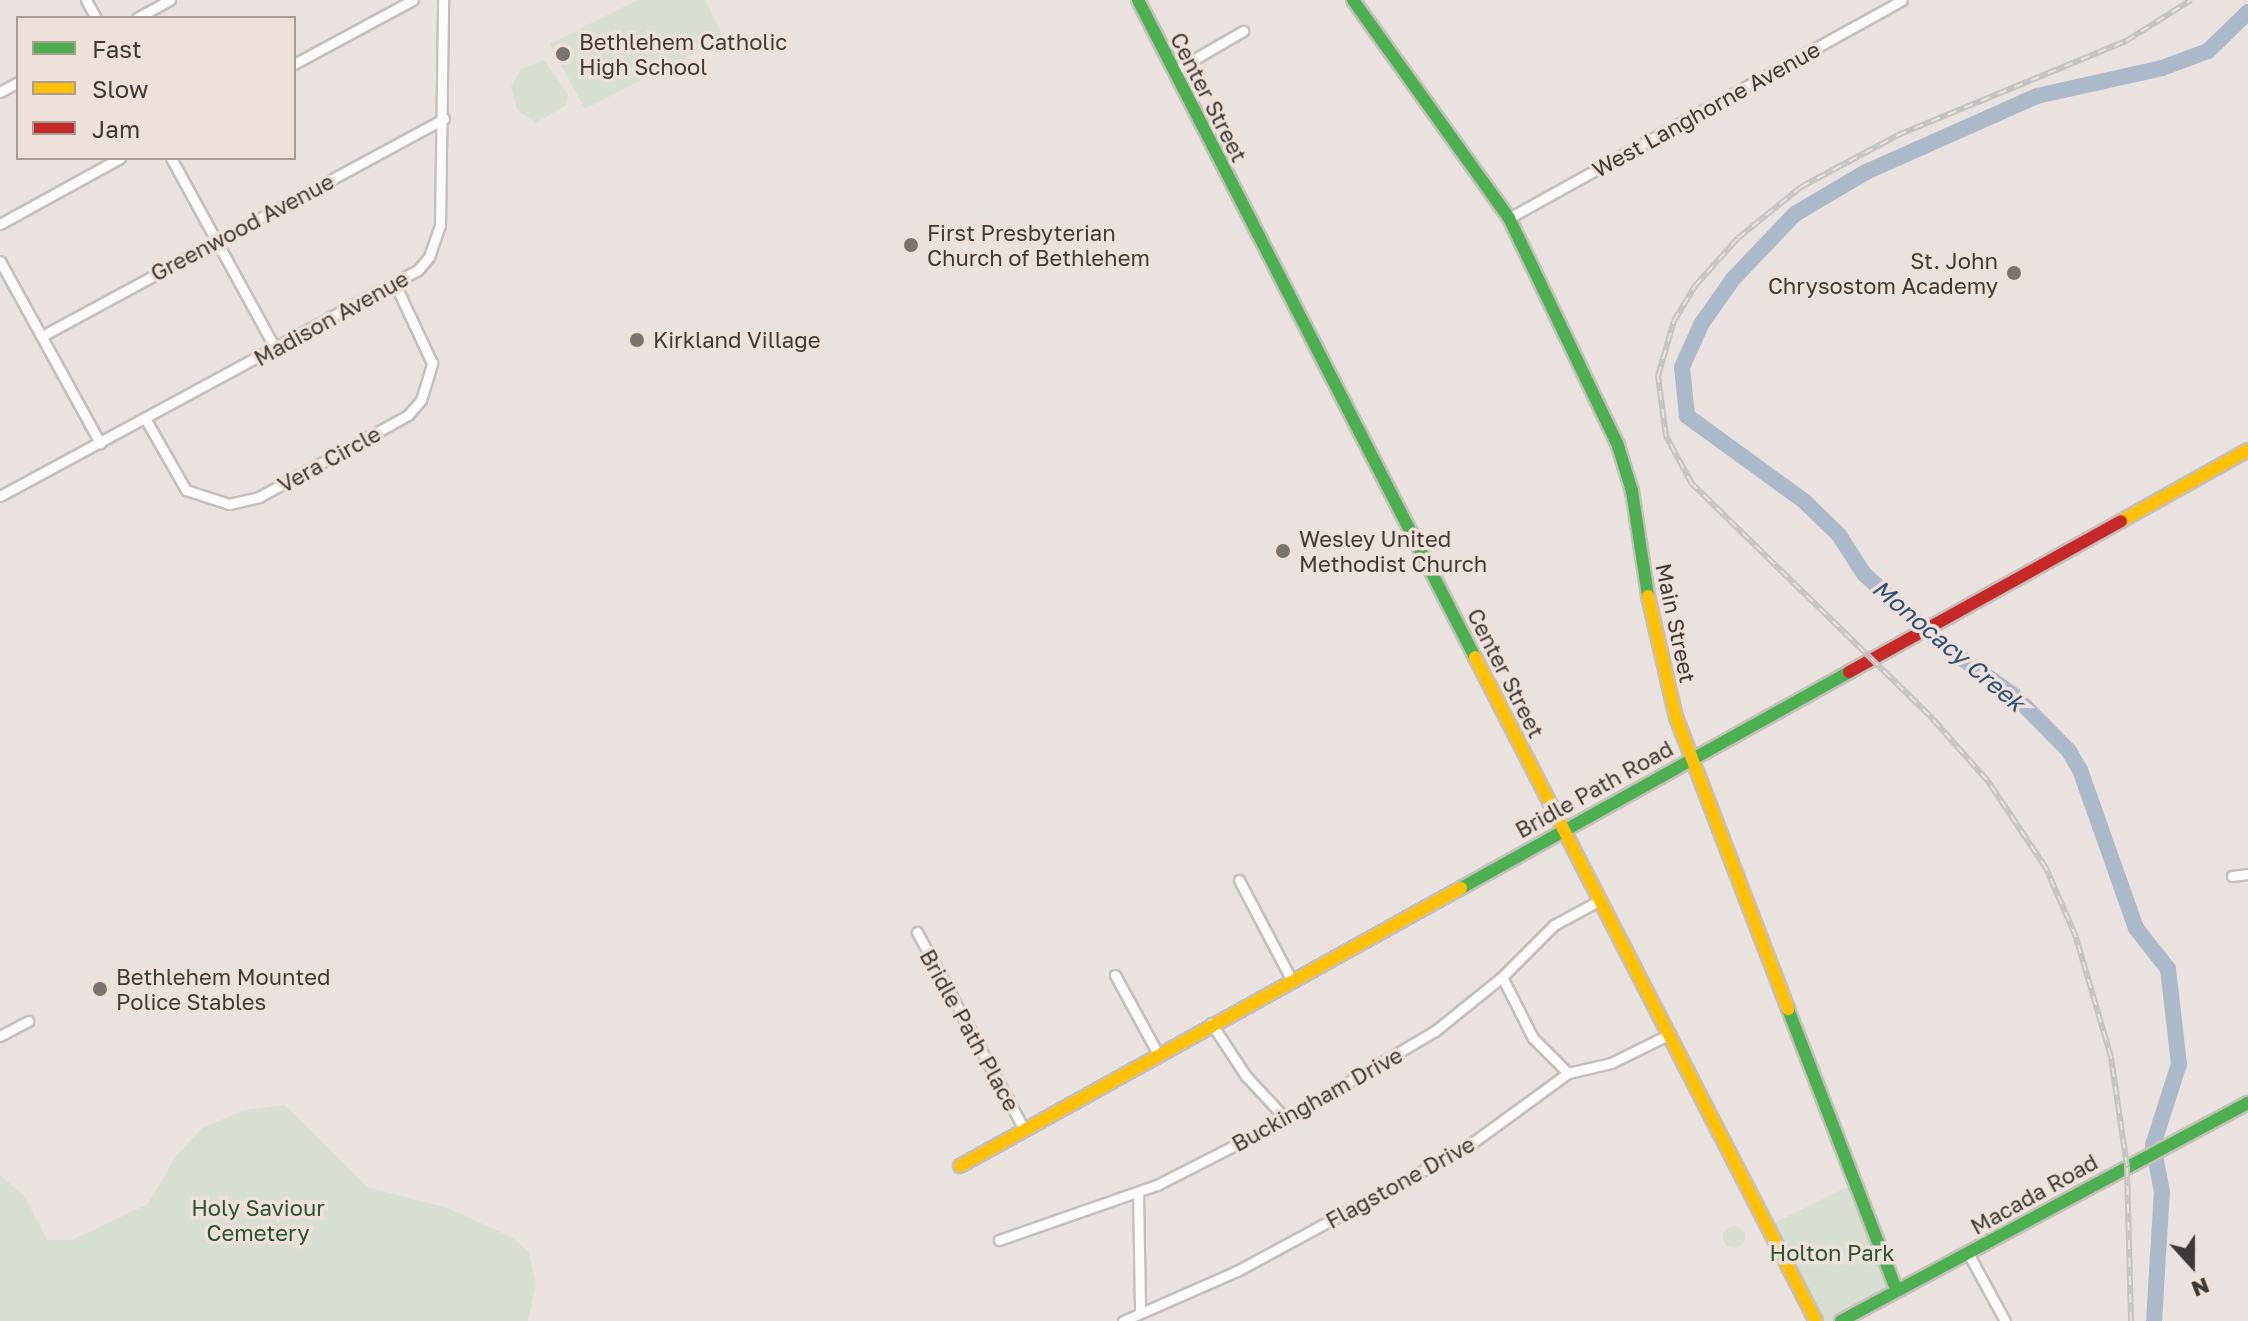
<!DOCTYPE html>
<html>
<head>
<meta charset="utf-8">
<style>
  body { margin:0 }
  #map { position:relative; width:2248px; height:1321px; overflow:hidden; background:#eae2de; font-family:"Golos Text",sans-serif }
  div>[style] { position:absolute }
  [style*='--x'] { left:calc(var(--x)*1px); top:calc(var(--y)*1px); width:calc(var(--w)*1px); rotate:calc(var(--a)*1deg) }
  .green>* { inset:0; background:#d6dfd2 }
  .round { border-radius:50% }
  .river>* { height:16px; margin:-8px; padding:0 8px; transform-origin:8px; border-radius:8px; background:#acb9cb }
  .roads { filter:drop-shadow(2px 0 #c5bfbb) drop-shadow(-2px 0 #c5bfbb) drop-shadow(0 2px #c5bfbb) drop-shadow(0 -2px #c5bfbb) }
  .street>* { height:9px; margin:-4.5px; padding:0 4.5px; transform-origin:4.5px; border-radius:4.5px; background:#fcfbfa }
  .fast>* { height:12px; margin:-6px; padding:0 6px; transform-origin:6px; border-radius:6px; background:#4caf50 }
  .slow>* { height:12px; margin:-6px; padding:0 6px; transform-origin:6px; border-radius:6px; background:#ffc107 }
  .jam>* { height:12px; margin:-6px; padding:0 6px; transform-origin:6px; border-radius:6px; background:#c62828 }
  .rail>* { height:6px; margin-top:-3px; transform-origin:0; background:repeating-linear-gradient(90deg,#eee1da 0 9px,#c5c3c1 0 18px); box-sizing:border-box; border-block:2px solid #c5c3c1 }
  .dots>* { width:22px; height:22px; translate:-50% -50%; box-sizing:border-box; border:4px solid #eee1da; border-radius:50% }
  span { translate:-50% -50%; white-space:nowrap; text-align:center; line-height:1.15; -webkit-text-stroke:7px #eee1da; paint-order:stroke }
  .poi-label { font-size:22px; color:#3e3936 }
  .left { translate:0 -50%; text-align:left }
  .right { translate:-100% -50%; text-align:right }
  .street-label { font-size:22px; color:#3e3936 }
  .park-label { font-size:22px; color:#28532f }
  .water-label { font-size:24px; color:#2c4f75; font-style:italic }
  .legend { position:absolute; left:16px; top:16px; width:280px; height:144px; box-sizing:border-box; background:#eee1da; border:2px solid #a89e98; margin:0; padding:10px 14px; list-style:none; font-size:24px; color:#3e3936 }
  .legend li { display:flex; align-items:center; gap:16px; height:40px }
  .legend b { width:40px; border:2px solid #a89e98 }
  .north { position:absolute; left:2152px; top:1225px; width:80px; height:80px; -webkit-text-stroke:6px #eee1da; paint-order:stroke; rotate:159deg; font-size:22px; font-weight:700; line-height:32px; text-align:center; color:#3e3936 }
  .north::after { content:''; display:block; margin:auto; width:28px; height:36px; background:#3e3936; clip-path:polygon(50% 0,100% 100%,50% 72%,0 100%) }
</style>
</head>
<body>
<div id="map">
  <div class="green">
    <div style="clip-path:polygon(637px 0,705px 0,724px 38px,585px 109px,550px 44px)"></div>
    <div style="clip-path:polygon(544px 60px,568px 94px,566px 105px,536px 123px,517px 110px,511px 87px,521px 69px)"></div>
    <div style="clip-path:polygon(285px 1105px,367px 1187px,448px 1208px,513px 1238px,529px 1253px,536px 1285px,528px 1321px,0 1321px,0 1175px,25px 1197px,47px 1240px,72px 1240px,148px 1204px,176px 1156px,202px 1128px,244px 1110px)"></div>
    <div style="clip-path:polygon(1855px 1183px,1896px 1289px,1841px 1321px,1816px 1321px,1766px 1227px)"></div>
    <div class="round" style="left:1723px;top:1226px;width:22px;height:22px"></div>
  </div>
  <div class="river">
    <div style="--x:2154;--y:1321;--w:129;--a:-86.5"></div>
    <div style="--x:2162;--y:1192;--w:48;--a:-100.8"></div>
    <div style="--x:2153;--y:1145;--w:85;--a:-72.2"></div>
    <div style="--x:2179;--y:1064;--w:96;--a:-96.6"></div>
    <div style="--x:2168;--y:969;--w:52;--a:-128"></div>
    <div style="--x:2136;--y:928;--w:168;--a:-109.5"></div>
    <div style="--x:2080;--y:770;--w:22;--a:-120"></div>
    <div style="--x:2069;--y:751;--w:76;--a:-134.5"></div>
    <div style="--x:2016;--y:697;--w:95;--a:-144.5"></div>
    <div style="--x:1939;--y:642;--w:101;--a:-137.8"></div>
    <div style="--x:1864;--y:574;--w:46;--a:-122.7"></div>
    <div style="--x:1839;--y:535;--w:49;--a:-135.8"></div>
    <div style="--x:1804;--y:501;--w:145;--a:-144"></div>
    <div style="--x:1687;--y:416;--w:49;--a:-95.8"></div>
    <div style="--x:1682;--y:367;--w:48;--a:-65.6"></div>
    <div style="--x:1702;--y:323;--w:54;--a:-54.8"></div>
    <div style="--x:1733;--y:279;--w:90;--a:-46.4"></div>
    <div style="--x:1795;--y:214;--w:82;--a:-30.6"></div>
    <div style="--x:1866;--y:172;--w:187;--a:-24"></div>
    <div style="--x:2037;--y:96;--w:128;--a:-12.6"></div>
    <div style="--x:2162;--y:68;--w:49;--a:-20.3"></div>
    <div style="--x:2208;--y:51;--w:56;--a:-44.3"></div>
  </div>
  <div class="roads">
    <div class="street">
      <div style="--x:86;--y:0;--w:21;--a:61"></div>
      <div style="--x:137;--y:18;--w:38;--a:-29"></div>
      <div style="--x:294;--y:64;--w:135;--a:-28.3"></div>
      <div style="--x:1174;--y:71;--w:80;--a:-30.1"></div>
      <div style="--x:0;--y:92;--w:21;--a:-29"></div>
      <div style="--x:171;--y:158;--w:217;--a:61.3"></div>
      <div style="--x:1509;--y:218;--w:449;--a:-29"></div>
      <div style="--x:0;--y:224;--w:137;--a:-28.8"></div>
      <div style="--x:0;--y:261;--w:208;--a:61.2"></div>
      <div style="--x:42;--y:336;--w:457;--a:-28.4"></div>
      <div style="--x:146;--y:420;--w:81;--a:60.3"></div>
      <div style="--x:186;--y:490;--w:45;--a:18"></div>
      <div style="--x:229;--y:504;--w:31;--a:-13"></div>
      <div style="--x:259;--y:497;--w:170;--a:-28.8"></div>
      <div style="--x:408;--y:415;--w:20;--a:-49"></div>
      <div style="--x:421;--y:400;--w:39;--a:-73"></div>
      <div style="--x:432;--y:363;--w:87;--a:-115.1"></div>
      <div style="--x:0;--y:496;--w:475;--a:-28.4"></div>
      <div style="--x:418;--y:270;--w:17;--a:-50"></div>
      <div style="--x:429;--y:257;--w:34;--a:-71"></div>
      <div style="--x:440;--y:225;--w:225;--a:-89.2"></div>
      <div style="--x:2232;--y:876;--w:16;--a:-7"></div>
      <div style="--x:1239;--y:880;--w:112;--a:62.3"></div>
      <div style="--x:917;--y:932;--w:222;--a:61.5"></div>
      <div style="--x:1115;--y:975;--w:90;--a:61.4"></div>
      <div style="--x:1502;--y:977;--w:68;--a:63.1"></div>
      <div style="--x:1533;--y:1038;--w:49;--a:45"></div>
      <div style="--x:1211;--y:1023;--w:64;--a:56.6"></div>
      <div style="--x:1246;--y:1076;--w:59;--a:47.1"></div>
      <div style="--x:0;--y:1036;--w:32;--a:-28"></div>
      <div style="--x:1138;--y:1192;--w:118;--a:89"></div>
      <div style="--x:999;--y:1240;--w:167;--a:-19.2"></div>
      <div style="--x:1157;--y:1185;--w:145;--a:-27.1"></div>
      <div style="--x:1286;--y:1119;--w:173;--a:-30.6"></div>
      <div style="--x:1435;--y:1031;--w:86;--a:-38.9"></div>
      <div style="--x:1502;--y:977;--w:74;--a:-45"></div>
      <div style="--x:1554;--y:925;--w:52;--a:-28.5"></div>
      <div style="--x:1968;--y:1253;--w:77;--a:61.4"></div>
      <div style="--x:1123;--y:1321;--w:124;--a:-23.7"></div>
      <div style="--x:1237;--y:1271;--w:263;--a:-28.4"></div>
      <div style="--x:1468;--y:1146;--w:124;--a:-36.1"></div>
      <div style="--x:1568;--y:1073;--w:44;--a:-13.1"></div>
      <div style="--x:1611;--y:1063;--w:66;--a:-26.2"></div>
    </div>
    <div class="fast">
      <div style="--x:1138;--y:0;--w:738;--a:62.85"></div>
      <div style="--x:1353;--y:0;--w:268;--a:54.4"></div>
      <div style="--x:1509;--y:218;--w:253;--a:64.4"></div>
      <div style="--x:1618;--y:446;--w:47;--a:72.7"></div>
      <div style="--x:1632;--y:491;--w:106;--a:81.3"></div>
      <div style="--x:1461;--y:888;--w:444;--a:-29.1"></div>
      <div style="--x:1788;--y:1009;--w:300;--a:68.9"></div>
      <div style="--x:1841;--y:1321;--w:462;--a:-28.2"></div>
    </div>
    <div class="slow">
      <div style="--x:2121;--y:521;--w:145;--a:-29.2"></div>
      <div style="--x:1648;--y:596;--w:124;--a:77"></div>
      <div style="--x:1676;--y:717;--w:313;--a:69"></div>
      <div style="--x:1475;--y:657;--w:746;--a:62.82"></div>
      <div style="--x:960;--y:1166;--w:573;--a:-29.03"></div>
    </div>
    <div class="jam">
      <div style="--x:1849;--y:672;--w:311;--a:-29"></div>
    </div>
  </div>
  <div class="rail">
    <div style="--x:2131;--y:1321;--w:155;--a:-91.5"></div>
    <div style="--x:2127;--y:1166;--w:110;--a:-98.4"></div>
    <div style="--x:2111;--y:1057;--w:125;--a:-106.3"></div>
    <div style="--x:2076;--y:937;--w:75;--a:-113.5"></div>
    <div style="--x:2046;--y:868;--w:106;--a:-123.8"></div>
    <div style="--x:1987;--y:780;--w:87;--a:-131.7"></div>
    <div style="--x:1929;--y:715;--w:331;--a:-135.7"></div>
    <div style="--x:1692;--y:484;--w:55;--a:-118.4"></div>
    <div style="--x:1666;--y:436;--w:61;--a:-97.6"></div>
    <div style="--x:1658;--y:376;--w:57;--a:-73.8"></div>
    <div style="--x:1674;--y:321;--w:41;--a:-59"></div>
    <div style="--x:1695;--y:286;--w:64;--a:-48.1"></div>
    <div style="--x:1738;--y:238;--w:81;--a:-39"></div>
    <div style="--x:1801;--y:187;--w:110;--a:-28.2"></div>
    <div style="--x:1898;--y:135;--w:247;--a:-22.4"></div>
    <div style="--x:2126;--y:41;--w:77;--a:-32.2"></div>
  </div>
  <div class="dots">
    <div style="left:563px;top:54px;background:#7a7471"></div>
    <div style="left:911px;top:245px;background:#7a7471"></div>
    <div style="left:2014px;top:273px;background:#7a7471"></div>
    <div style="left:637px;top:340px;background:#7a7471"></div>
    <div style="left:1283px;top:551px;background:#7a7471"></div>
    <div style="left:100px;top:989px;background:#7a7471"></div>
  </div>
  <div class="poi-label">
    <span class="left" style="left:579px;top:54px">Bethlehem Catholic<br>High School</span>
    <span class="left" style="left:927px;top:245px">First Presbyterian<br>Church of Bethlehem</span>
    <span class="right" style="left:1998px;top:273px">St. John<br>Chrysostom Academy</span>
    <span class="left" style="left:653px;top:340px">Kirkland Village</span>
    <span class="left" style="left:1299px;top:551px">Wesley United<br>Methodist Church</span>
    <span class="left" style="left:116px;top:989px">Bethlehem Mounted<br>Police Stables</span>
  </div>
  <div class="street-label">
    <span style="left:1209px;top:97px;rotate:63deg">Center Street</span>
    <span style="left:1706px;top:109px;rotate:-29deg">West Langhorne Avenue</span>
    <span style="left:242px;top:227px;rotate:-28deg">Greenwood Avenue</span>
    <span style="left:331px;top:318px;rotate:-29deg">Madison Avenue</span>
    <span style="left:329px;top:459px;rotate:-29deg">Vera Circle</span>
    <span style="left:1676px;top:623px;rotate:78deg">Main Street</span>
    <span style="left:1506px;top:673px;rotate:63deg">Center Street</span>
    <span style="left:1594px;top:789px;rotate:-29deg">Bridle Path Road</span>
    <span style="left:970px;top:1030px;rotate:61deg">Bridle Path Place</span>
    <span style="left:1317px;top:1099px;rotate:-29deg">Buckingham Drive</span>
    <span style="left:1400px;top:1182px;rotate:-29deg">Flagstone Drive</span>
    <span style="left:2034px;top:1194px;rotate:-29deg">Macada Road</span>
  </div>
  <div class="park-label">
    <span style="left:258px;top:1220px">Holy Saviour<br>Cemetery</span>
    <span style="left:1832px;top:1253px">Holton Park</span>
  </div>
  <div class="water-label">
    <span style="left:1949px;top:645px;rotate:40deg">Monocacy Creek</span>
  </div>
  <ul class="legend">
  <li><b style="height:10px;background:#4caf50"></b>Fast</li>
  <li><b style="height:10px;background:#ffc107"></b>Slow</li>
  <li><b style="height:10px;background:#c62828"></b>Jam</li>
  </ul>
  <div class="north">N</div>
</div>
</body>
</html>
